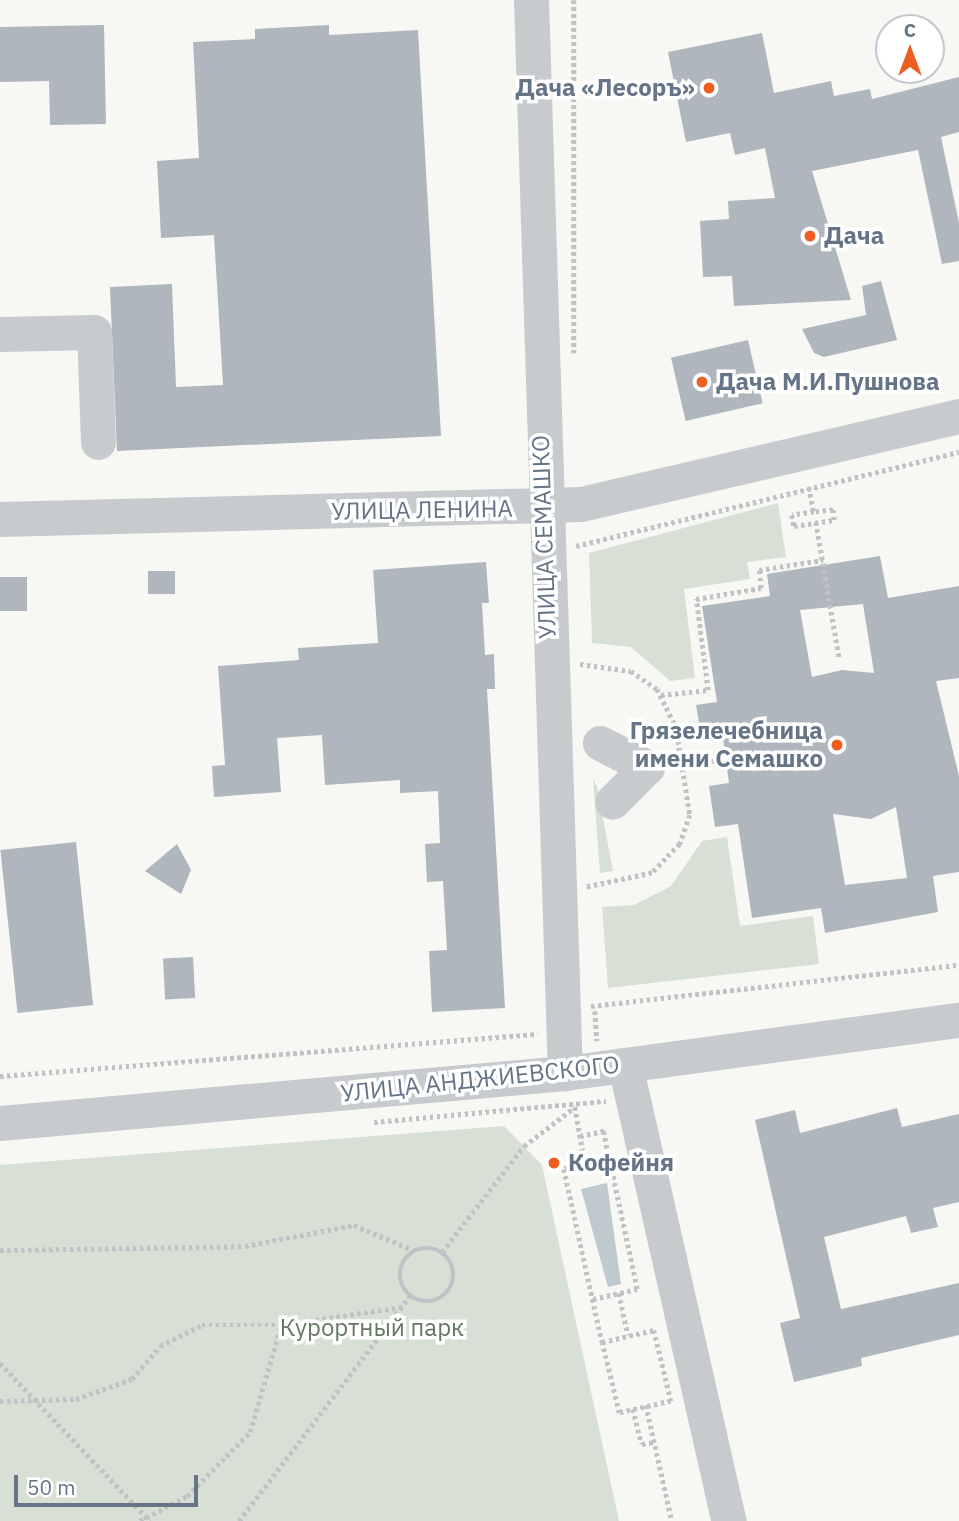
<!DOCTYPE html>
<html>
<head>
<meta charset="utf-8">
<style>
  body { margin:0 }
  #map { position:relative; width:959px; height:1521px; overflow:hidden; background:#f7f8f4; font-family:"IBM Plex Sans",sans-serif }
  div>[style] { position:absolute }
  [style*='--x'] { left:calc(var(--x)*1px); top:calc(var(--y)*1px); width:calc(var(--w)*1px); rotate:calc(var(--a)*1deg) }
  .green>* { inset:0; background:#d8e0d5 }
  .water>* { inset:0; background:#bfcace }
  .building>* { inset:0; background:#afb6bd; transform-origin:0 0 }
  .path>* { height:4.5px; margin-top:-2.25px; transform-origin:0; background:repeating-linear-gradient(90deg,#c1c2c5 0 3.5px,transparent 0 7px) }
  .path>.ring { margin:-2.25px; padding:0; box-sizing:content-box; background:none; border:4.5px solid #c1c2c5; border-radius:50% }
  .minor>* { height:35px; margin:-17.5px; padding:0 17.5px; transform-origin:17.5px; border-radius:17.5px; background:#c7cbce }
  .dots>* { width:19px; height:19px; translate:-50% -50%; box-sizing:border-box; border:4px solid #fff; border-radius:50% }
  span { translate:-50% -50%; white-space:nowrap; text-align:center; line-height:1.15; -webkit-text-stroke:7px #fff; paint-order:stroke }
  .poi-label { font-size:24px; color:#657587; font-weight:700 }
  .right { translate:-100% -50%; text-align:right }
  .left { translate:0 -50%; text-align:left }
  .street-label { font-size:24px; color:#657587 }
  .park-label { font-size:24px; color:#637960 }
  .north { position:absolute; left:875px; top:14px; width:70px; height:70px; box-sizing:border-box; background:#fff; border:2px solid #c1c8cf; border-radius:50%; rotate:0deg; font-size:19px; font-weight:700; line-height:28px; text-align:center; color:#657587 }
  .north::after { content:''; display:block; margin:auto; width:24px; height:32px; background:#ec5f20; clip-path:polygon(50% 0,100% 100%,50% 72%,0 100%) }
  .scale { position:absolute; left:14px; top:1475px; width:184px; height:32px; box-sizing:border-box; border:4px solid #657587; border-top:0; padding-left:9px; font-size:21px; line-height:24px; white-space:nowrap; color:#657587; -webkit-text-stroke:5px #fff; paint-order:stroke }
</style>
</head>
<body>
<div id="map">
  <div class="green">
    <div style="clip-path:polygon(778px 503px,786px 557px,747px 562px,750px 579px,684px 589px,695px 678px,670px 681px,631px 647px,592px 643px,589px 553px)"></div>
    <div style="clip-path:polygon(593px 779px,597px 787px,613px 871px,600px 873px)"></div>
    <div style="clip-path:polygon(727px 837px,740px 926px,813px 916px,819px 964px,608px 988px,602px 907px,634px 905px,671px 886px,702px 841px)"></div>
    <div style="clip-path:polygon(504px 1126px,542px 1165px,619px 1521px,0 1521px,0 1165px)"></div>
  </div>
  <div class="water">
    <div style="clip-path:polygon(607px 1183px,621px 1284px,608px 1287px,581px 1189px)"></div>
  </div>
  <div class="building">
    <div style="clip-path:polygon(104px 25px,106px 124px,50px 125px,49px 81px,0 82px,0 27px)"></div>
    <div style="clip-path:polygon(329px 25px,329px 35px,418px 30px,441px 436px,117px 451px,110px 287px,172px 284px,176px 387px,223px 385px,214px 235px,161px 238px,157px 161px,199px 158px,193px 42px,255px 39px,255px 29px)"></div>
    <div style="clip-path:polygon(762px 33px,774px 93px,831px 81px,834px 96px,870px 89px,872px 99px,959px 77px,959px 132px,941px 137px,959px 223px,959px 261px,942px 264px,918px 150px,812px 171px,851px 300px,734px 306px,732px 276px,703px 277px,700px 221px,729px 219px,728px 201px,775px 198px,765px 148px,735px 155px,730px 133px,686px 142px,668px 52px)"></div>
    <div style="clip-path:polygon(881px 281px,897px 340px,824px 357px,814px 353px,802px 329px,866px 315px,862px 286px)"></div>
    <div style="left:748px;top:340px;width:65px;height:79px;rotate:77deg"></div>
    <div style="clip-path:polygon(evenodd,880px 556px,888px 598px,959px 586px,959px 678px,936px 681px,959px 776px,959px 872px,933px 876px,938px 912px,825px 933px,821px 908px,752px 918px,738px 824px,715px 827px,709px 786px,729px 783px,723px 738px,702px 741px,696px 705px,717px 702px,702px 606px,770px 596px,767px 574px,880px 556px,863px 604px,874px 673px,842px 670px,812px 677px,800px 610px,863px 604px,880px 556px,896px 807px,907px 878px,845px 885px,833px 814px,871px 819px,896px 807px)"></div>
    <div style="clip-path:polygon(486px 562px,489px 603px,482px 603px,485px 655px,494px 654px,495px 689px,487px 689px,505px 1008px,432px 1012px,429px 951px,447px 950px,443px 881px,427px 882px,425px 844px,440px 843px,438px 791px,400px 793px,400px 780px,325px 785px,322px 735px,277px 738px,281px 792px,214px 797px,212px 766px,225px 765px,218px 666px,299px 660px,298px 648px,378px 643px,373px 570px)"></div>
    <div style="left:148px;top:571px;width:27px;height:23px"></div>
    <div style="left:0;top:577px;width:27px;height:34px"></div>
    <div style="left:76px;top:842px;width:164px;height:76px;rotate:84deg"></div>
    <div style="clip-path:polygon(177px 844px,191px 870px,181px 894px,145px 871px)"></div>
    <div style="left:193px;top:957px;width:41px;height:30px;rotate:87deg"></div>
    <div style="clip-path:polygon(897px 1108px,902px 1127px,959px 1114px,959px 1202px,933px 1208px,938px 1227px,911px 1233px,906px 1216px,824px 1237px,841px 1309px,959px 1283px,959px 1335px,861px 1358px,862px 1366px,794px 1382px,780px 1323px,800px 1318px,755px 1120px,795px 1110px,800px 1133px)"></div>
  </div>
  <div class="path">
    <div style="--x:574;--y:0;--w:353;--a:90"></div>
    <div style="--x:809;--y:487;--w:25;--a:79"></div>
    <div style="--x:814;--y:512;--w:22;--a:172"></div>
    <div style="--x:792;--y:515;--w:11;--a:80"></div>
    <div style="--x:794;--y:526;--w:40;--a:-8.5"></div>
    <div style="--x:834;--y:520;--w:10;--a:-96"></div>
    <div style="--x:833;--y:510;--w:19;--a:174"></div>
    <div style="--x:816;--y:522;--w:137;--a:80.3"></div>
    <div style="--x:576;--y:546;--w:394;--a:-13.8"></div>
    <div style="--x:580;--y:664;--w:51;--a:7.8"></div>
    <div style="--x:631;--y:671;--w:32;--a:35"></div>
    <div style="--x:657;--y:689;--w:42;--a:63.4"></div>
    <div style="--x:676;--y:727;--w:89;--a:81"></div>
    <div style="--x:690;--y:815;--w:31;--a:109"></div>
    <div style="--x:680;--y:844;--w:40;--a:134"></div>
    <div style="--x:652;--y:873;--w:67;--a:168"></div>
    <div style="--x:661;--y:695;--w:47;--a:-6.1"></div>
    <div style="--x:708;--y:690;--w:92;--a:-97.5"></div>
    <div style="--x:696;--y:599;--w:66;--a:-9.6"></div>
    <div style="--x:761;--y:588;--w:18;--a:-96"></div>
    <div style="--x:759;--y:570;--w:65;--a:-8.9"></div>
    <div style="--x:683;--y:763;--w:43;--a:-4"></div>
    <div style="--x:591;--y:1006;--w:370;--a:-6.4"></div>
    <div style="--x:595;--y:1011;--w:30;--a:86"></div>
    <div style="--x:0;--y:1076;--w:539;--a:-4.47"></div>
    <div style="--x:374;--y:1122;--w:233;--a:-5.2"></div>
    <div style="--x:580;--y:1136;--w:25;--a:-12"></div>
    <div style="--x:604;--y:1131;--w:27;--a:80"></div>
    <div class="ring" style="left:400px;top:1248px;width:49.5px;height:49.5px"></div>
    <div style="--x:0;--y:1250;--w:245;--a:-0.9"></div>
    <div style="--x:245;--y:1246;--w:111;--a:-10.9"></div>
    <div style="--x:354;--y:1225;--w:66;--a:23.1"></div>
    <div style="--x:442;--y:1252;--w:134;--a:-52.3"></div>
    <div style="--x:524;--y:1146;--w:64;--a:-37.4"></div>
    <div style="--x:575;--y:1107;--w:58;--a:80"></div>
    <div style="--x:619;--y:1293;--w:43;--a:77.9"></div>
    <div style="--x:593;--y:1299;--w:45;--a:-12.8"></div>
    <div style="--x:637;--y:1289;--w:134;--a:-102.1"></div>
    <div style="--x:609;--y:1158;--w:46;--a:166.3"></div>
    <div style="--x:564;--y:1169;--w:177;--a:77.6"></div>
    <div style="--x:654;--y:1330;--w:73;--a:76.5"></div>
    <div style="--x:671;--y:1401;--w:53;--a:167"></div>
    <div style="--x:619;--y:1413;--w:73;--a:-103.5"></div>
    <div style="--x:602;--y:1342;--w:53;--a:-13"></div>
    <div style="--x:0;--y:1363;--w:218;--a:46.5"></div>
    <div style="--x:0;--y:1401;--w:76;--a:-1.5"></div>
    <div style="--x:76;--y:1399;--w:59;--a:-19.7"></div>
    <div style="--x:132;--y:1379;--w:43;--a:-49.7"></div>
    <div style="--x:160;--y:1346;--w:47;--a:-26.6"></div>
    <div style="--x:202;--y:1325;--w:79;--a:0"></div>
    <div style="--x:281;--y:1325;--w:122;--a:-8.5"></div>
    <div style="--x:646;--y:1405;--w:119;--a:77.4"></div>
    <div style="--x:633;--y:1409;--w:36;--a:76"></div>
    <div style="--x:642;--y:1444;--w:12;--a:-9"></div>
    <div style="--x:140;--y:1521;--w:53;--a:-28"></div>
    <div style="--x:187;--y:1496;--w:90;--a:-45.5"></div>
    <div style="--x:250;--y:1432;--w:111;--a:-73.8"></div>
    <div style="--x:239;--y:1521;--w:283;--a:-52.8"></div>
  </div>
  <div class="minor">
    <div style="--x:531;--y:0;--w:1074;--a:88.19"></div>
    <div style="--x:1;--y:334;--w:93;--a:-1.2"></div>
    <div style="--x:94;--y:332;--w:110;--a:87.9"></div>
    <div style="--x:0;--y:519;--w:581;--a:-1.48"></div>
    <div style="--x:581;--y:504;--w:388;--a:-13.1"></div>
    <div style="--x:600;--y:743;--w:53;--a:27.1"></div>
    <div style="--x:647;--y:767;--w:49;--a:135"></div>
    <div style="--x:625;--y:1065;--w:468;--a:77.2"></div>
    <div style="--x:0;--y:1123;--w:567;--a:-5.06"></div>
    <div style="--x:565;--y:1073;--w:398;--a:-7.7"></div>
  </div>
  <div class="dots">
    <div style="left:709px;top:88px;background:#ec5f20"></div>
    <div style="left:810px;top:236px;background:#ec5f20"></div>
    <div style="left:702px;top:382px;background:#ec5f20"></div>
    <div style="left:837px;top:745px;background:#ec5f20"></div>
    <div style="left:554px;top:1163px;background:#ec5f20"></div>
  </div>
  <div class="poi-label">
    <span class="right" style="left:695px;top:88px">Дача «Лесоръ»</span>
    <span class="left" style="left:824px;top:236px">Дача</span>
    <span class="left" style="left:716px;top:382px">Дача М.И.Пушнова</span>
    <span class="right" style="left:823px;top:745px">Грязелечебница<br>имени Семашко</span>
    <span class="left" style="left:568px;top:1163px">Кофейня</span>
  </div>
  <div class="street-label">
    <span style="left:422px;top:510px;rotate:-1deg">УЛИЦА ЛЕНИНА</span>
    <span style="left:544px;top:537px;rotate:-92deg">УЛИЦА СЕМАШКО</span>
    <span style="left:480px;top:1079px;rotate:-6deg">УЛИЦА АНДЖИЕВСКОГО</span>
  </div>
  <div class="park-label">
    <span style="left:372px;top:1328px">Курортный парк</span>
  </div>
  <div class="north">С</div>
  <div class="scale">50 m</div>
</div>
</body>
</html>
